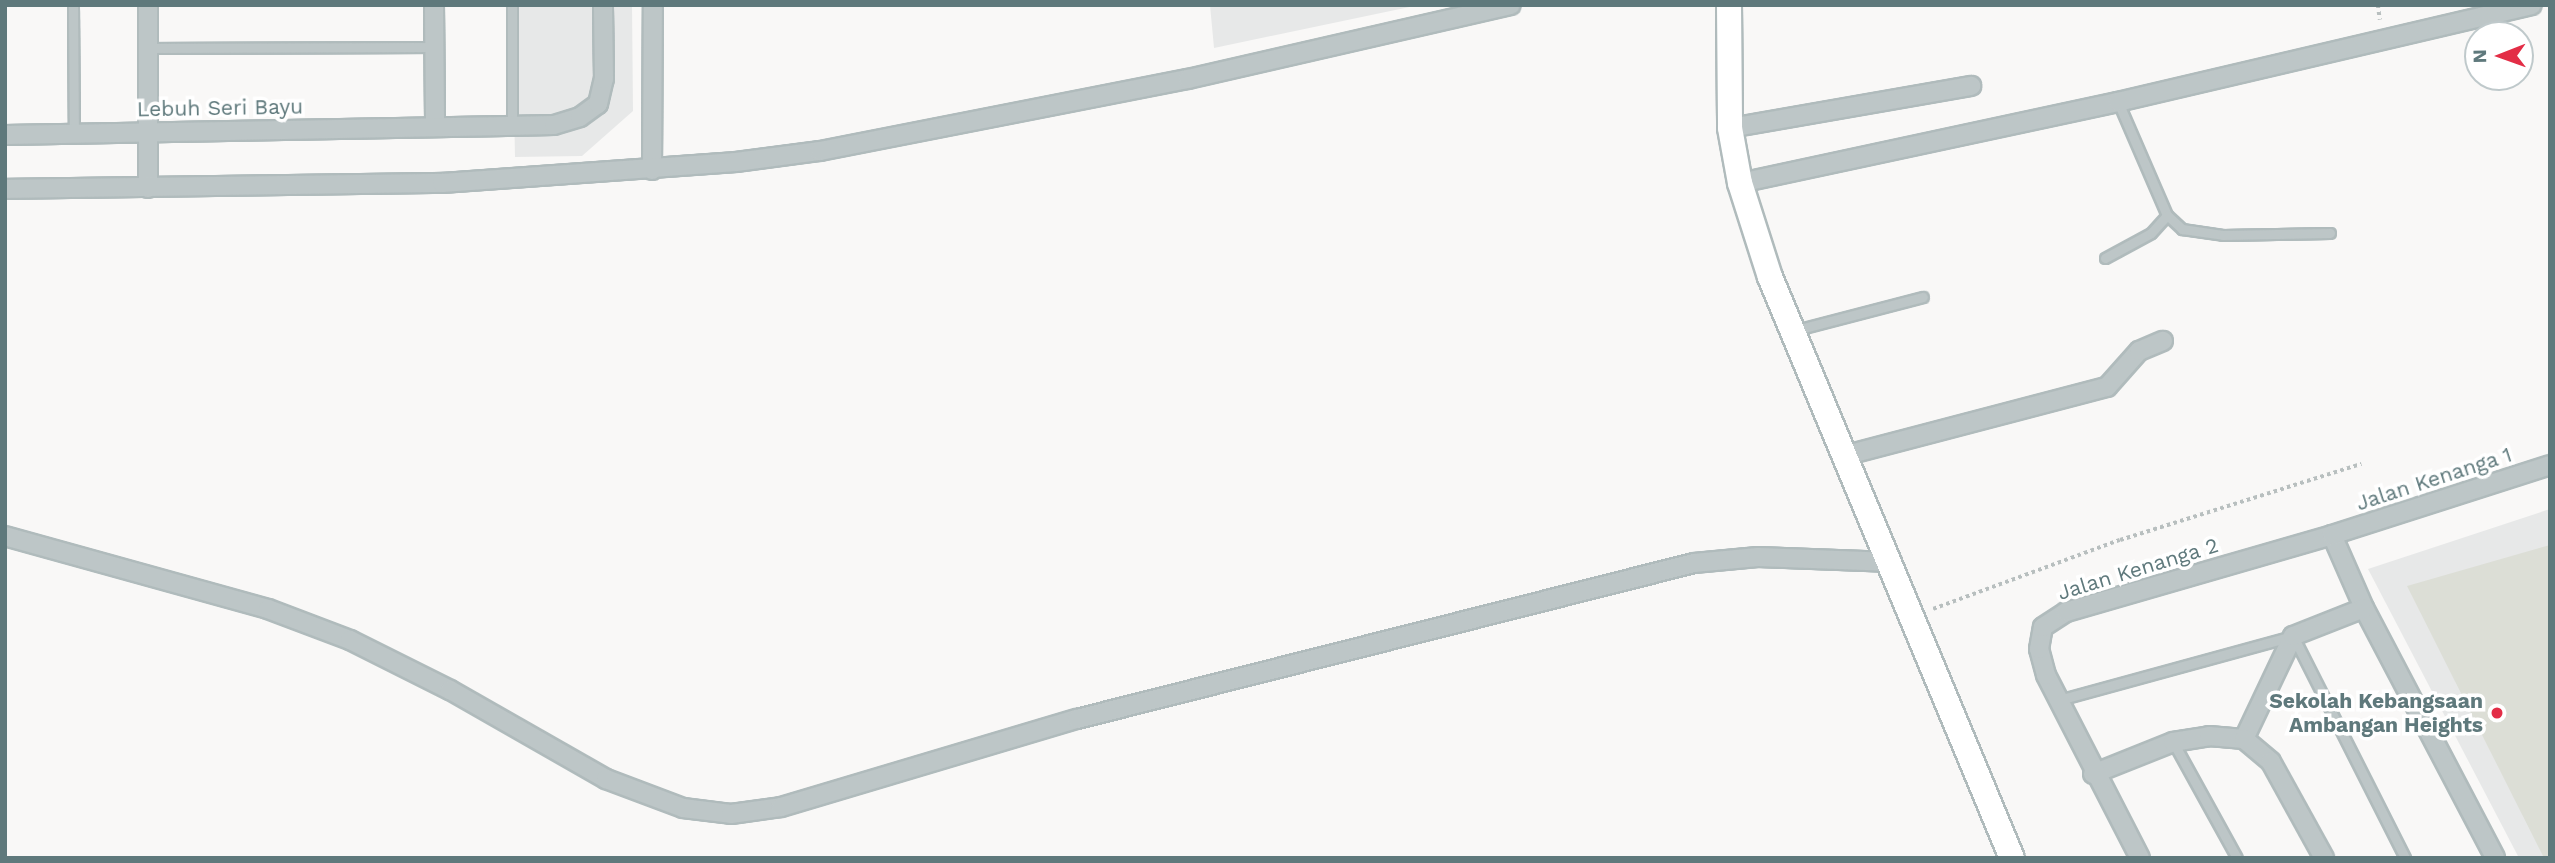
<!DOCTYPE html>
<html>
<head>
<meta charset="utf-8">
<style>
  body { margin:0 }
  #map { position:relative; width:2555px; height:863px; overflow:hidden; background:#f9f8f7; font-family:"Work Sans",sans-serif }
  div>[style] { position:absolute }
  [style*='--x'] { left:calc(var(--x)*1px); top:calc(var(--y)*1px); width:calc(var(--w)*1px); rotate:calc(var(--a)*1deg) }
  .built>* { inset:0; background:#e7e8e8 }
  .green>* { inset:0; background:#dcded6 }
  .path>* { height:3.5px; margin-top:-1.75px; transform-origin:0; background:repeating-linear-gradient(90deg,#b8bfbf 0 3.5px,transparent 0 7px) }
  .roads { filter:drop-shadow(2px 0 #b0bbbc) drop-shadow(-2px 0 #b0bbbc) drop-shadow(0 2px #b0bbbc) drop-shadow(0 -2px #b0bbbc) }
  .service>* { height:9px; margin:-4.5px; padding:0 4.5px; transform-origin:4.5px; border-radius:4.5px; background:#bdc6c7 }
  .minor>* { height:18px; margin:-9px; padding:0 9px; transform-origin:9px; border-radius:9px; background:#bdc6c7 }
  .secondary>* { height:24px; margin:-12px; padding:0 12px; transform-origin:12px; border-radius:12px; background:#fff }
  .dots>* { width:19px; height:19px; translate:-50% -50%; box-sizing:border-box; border:4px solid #fff; border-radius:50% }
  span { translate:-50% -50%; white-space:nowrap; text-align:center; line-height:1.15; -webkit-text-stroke:7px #fff; paint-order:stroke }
  .street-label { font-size:21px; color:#5f797c }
  .poi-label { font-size:21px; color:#5f797c; font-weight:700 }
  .right { translate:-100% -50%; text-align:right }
  .frame { position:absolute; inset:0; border:7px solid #5f797c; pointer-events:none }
  .north { position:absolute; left:2464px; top:21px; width:70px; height:70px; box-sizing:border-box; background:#fff; border:2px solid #bfc9cb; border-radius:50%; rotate:269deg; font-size:19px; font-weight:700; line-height:28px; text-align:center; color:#5f797c }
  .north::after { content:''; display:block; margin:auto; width:24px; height:32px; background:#e32d46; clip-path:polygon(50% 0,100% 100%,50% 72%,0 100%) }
</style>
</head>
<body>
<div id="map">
  <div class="built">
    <div style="clip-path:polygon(512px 5px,632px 5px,633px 111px,582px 156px,515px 157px)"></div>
    <div style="clip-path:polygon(1210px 5px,1419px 5px,1214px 48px)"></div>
    <div style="clip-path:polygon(2550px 509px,2550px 858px,2519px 858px,2368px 569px)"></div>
  </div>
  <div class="green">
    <div style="clip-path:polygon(2550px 545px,2550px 858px,2544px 858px,2407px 586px)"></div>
  </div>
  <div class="path">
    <div style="--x:2378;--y:5;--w:15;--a:82"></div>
    <div style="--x:1933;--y:609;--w:199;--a:-20.3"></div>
    <div style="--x:2120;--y:540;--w:253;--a:-17.5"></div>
  </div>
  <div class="roads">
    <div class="service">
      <div style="--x:73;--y:5;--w:128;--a:89.6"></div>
      <div style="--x:148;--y:48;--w:286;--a:-0.2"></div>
      <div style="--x:2118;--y:102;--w:123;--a:66.6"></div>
      <div style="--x:2167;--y:215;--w:21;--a:43"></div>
      <div style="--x:2182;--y:229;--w:41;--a:8.3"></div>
      <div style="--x:2223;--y:235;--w:107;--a:-1.1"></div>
      <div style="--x:512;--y:127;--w:122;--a:-90"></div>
      <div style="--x:2105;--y:258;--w:52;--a:-28.5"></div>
      <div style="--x:2151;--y:233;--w:24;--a:-48"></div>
      <div style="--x:1796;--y:330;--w:131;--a:-14.6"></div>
      <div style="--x:2059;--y:700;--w:243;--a:-15.3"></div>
      <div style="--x:2293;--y:636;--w:249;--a:63.2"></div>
      <div style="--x:2173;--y:742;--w:132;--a:61.1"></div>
    </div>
    <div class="minor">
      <div style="--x:434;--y:5;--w:122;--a:89.5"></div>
      <div style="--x:1730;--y:128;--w:245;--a:-9.9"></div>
      <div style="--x:5;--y:135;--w:549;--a:-1.04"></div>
      <div style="--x:554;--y:125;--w:27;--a:-17"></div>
      <div style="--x:580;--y:117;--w:22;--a:-36"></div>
      <div style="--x:598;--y:104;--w:26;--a:-77"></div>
      <div style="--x:604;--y:79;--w:74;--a:-90.8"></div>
      <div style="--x:652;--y:170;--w:165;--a:-89.7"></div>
      <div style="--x:1740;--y:183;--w:387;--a:-12.1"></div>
      <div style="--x:2118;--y:102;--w:425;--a:-13.2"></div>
      <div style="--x:148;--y:188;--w:183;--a:-90"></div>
      <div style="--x:5;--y:189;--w:437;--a:-0.8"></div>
      <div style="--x:442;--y:183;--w:295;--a:-4.1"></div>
      <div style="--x:736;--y:162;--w:85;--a:-7.5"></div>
      <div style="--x:820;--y:151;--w:375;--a:-11.1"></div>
      <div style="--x:1188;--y:79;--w:331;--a:-12.9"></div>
      <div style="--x:1847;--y:455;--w:269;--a:-14.7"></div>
      <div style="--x:2107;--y:387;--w:48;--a:-48.4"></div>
      <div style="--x:2139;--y:351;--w:26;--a:-23"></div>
      <div style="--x:2332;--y:535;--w:80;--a:66.3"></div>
      <div style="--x:2364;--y:608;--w:282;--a:62.3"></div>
      <div style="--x:5;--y:536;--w:273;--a:15.5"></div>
      <div style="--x:268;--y:609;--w:88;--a:20.7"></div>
      <div style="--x:350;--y:640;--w:112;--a:26.6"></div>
      <div style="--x:450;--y:690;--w:180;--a:29.7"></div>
      <div style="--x:606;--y:779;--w:82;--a:20.6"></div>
      <div style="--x:683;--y:808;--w:48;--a:7.1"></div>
      <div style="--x:731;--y:814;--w:50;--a:-8"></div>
      <div style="--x:781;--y:807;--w:309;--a:-16.6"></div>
      <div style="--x:1077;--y:719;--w:636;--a:-14.19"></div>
      <div style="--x:1694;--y:563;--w:64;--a:-5.4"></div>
      <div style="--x:1758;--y:557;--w:134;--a:2.1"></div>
      <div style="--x:2244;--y:739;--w:114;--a:-64.6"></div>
      <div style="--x:2293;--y:636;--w:76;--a:-21.5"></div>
      <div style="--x:2093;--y:774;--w:86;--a:-21.8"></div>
      <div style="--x:2173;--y:742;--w:36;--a:-9"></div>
      <div style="--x:2209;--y:736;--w:35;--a:5"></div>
      <div style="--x:2244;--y:739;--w:35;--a:40"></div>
      <div style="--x:2271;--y:762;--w:110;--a:61.1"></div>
      <div style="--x:2140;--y:858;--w:206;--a:-117.2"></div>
      <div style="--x:2046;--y:675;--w:27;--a:-105"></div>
      <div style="--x:2039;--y:649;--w:22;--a:-80"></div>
      <div style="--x:2043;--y:627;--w:27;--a:-33"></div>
      <div style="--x:2066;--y:612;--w:277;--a:-16.1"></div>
      <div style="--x:2332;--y:535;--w:229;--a:-17.8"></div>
    </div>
    <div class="secondary">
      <div style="--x:1729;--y:5;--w:123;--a:89.5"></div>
      <div style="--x:1730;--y:128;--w:56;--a:79.7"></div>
      <div style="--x:1740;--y:183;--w:99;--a:72.3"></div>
      <div style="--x:1770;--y:277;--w:629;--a:67.39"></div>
    </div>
  </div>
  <div class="dots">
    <div style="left:2497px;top:713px;background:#e32d46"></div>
  </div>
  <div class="street-label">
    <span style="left:220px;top:108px;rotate:-1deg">Lebuh Seri Bayu</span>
    <span style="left:2434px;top:479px;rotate:-18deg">Jalan Kenanga 1</span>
    <span style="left:2138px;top:569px;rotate:-17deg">Jalan Kenanga 2</span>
  </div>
  <div class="poi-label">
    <span class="right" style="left:2483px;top:713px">Sekolah Kebangsaan<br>Ambangan Heights</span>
  </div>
  <div class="frame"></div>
  <div class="north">N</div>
</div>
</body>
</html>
